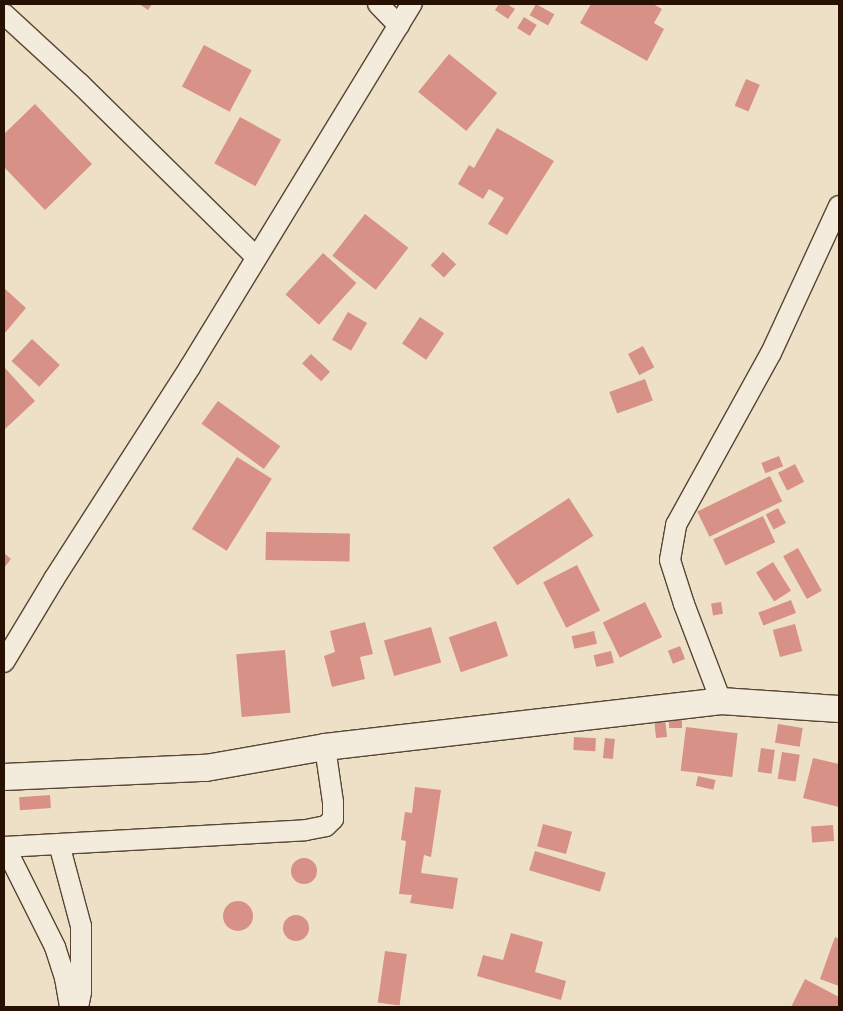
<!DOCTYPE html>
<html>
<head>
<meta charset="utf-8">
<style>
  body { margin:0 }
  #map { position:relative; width:843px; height:1011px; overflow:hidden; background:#ede0c7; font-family:"IM FELL English",serif }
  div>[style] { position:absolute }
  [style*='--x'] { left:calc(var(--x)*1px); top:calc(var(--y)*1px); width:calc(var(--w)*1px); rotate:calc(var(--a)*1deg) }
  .building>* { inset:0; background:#d79186; transform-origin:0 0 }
  .round { border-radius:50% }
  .roads { filter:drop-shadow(1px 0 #584533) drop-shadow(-1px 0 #584533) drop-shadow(0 1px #584533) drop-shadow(0 -1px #584533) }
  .minor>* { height:20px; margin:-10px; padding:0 10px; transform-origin:10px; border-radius:10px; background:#f3ebdb }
  .tertiary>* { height:26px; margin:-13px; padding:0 13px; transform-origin:13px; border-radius:13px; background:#f3ebdb }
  span { translate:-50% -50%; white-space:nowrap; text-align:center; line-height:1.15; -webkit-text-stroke:5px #f3ebdb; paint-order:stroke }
  .frame { position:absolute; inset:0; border:5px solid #261102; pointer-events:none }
</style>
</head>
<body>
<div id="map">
  <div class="building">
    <div style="clip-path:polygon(139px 4px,152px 4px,148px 10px)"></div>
    <div style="clip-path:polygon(499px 4px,507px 4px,515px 9px,508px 19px,495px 10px)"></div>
    <div style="left:536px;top:4px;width:21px;height:13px;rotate:29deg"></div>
    <div style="clip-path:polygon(591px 4px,653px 4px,662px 9px,654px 23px,664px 29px,647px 61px,580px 23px)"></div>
    <div style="left:524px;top:17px;width:15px;height:13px;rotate:32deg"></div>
    <div style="left:204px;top:45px;width:54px;height:47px;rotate:28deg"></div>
    <div style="left:449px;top:54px;width:62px;height:49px;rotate:39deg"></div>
    <div style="left:746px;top:79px;width:15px;height:29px;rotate:23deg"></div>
    <div style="clip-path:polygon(35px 104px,92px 164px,45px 210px,4px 167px,4px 134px)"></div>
    <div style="left:240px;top:117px;width:47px;height:53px;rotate:29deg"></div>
    <div style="clip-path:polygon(497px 128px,554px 161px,507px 235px,488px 224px,504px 198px,489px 189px,483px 199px,458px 184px,469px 165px,474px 168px)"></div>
    <div style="left:365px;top:214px;width:55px;height:53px;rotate:38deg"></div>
    <div style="left:443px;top:252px;width:18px;height:18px;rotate:43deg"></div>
    <div style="left:323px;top:253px;width:45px;height:56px;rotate:42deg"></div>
    <div style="clip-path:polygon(4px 288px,26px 308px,4px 334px)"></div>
    <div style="left:348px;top:312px;width:22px;height:32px;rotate:30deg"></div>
    <div style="left:420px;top:317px;width:29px;height:32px;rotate:34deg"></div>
    <div style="left:32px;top:339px;width:38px;height:30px;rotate:43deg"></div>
    <div style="left:643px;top:346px;width:24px;height:17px;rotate:62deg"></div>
    <div style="left:311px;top:354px;width:26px;height:13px;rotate:43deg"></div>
    <div style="clip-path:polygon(4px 367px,35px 401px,4px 430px)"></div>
    <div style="left:645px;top:379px;width:23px;height:38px;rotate:70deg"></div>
    <div style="left:218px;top:401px;width:77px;height:28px;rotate:36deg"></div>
    <div style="left:779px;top:456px;width:11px;height:19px;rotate:68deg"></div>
    <div style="left:237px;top:457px;width:41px;height:85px;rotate:32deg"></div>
    <div style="left:795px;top:464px;width:20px;height:19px;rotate:63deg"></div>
    <div style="left:770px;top:476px;width:28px;height:81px;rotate:64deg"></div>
    <div style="left:569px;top:498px;width:45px;height:91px;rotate:57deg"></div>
    <div style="left:778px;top:508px;width:17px;height:14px;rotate:62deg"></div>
    <div style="left:763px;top:516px;width:29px;height:55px;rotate:65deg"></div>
    <div style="left:266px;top:532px;width:84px;height:28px;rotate:1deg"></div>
    <div style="left:798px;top:548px;width:49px;height:17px;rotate:61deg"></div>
    <div style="clip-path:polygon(4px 553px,11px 559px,4px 568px)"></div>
    <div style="left:773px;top:562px;width:34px;height:20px;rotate:58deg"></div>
    <div style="left:577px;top:565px;width:51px;height:38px;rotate:63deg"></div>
    <div style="left:791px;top:600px;width:14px;height:35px;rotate:69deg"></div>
    <div style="left:645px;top:602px;width:39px;height:47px;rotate:64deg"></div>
    <div style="left:721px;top:602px;width:12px;height:10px;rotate:81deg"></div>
    <div style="left:496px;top:621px;width:37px;height:50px;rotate:71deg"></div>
    <div style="clip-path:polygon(365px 622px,373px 654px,360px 657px,365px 679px,332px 687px,324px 656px,335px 652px,330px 631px)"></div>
    <div style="left:795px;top:624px;width:28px;height:23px;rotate:75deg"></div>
    <div style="left:431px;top:627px;width:37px;height:49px;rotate:74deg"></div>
    <div style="left:594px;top:631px;width:13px;height:23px;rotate:77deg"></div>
    <div style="left:680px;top:646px;width:14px;height:13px;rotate:69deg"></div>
    <div style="left:285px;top:650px;width:63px;height:49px;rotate:85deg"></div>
    <div style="left:611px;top:651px;width:12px;height:18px;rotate:76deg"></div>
    <div style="left:669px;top:713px;width:13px;height:15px"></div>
    <div style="left:665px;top:718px;width:19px;height:11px;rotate:84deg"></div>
    <div style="left:778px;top:724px;width:25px;height:19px;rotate:9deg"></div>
    <div style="left:686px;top:727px;width:52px;height:44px;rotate:7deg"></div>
    <div style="left:574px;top:737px;width:22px;height:13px;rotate:3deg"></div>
    <div style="left:605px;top:738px;width:10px;height:20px;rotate:6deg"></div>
    <div style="left:761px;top:748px;width:14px;height:24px;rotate:8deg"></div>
    <div style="left:782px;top:752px;width:18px;height:27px;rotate:9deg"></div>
    <div style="clip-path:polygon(813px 758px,839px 764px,839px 807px,803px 798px)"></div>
    <div style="left:698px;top:776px;width:18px;height:10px;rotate:13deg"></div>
    <div style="clip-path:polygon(415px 787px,441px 790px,431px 857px,424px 855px,421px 873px,458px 878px,453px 909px,410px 903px,412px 895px,399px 894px,406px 841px,401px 840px,405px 812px,412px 813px)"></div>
    <div style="left:50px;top:795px;width:13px;height:31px;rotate:86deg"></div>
    <div style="left:543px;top:824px;width:30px;height:23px;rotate:15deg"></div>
    <div style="left:833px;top:825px;width:16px;height:22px;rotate:86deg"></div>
    <div style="left:535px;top:851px;width:74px;height:20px;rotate:17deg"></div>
    <div class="round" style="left:291px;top:858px;width:26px;height:26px"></div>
    <div class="round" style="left:223px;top:901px;width:30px;height:30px"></div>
    <div class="round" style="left:283px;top:915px;width:26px;height:26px"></div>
    <div style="clip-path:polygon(511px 933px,543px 942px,535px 972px,566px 981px,561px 1000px,477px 976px,483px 955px,503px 960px)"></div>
    <div style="clip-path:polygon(835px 937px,839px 939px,839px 986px,820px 979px)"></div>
    <div style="left:385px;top:951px;width:22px;height:52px;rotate:8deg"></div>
    <div style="clip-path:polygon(805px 979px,839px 997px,839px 1007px,791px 1007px)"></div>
  </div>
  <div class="roads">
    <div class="minor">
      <div style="--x:378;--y:4;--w:30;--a:46"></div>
      <div style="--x:4;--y:14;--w:103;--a:42.6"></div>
      <div style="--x:80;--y:84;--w:247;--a:44.5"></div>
      <div style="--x:4;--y:662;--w:97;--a:-58.9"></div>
      <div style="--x:54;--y:579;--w:252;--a:-57.3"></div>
      <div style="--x:190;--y:367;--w:426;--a:-58.6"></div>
      <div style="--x:721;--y:701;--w:104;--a:-110.9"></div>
      <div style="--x:684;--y:604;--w:46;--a:-107.7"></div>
      <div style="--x:670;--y:560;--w:36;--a:-80"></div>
      <div style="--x:676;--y:525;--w:196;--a:-61.1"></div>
      <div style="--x:771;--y:353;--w:162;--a:-65.2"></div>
      <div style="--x:59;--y:844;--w:85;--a:75"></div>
      <div style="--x:81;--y:926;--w:66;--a:90"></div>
      <div style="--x:81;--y:992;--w:15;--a:101"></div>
      <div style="--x:4;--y:847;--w:302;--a:-3.2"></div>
      <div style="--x:306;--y:830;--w:20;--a:-11"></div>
      <div style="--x:326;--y:826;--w:10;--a:-45"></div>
      <div style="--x:333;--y:819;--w:17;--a:-90"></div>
      <div style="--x:333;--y:802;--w:56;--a:-98.3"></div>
      <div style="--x:5;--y:847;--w:112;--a:63.4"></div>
      <div style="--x:55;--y:947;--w:33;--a:72"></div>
      <div style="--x:65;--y:978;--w:29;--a:80"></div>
    </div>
    <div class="tertiary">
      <div style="--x:4;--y:777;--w:202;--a:-2.6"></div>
      <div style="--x:206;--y:768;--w:121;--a:-10"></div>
      <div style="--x:325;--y:747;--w:399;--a:-6.6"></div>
      <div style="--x:721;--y:701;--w:118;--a:3.9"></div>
    </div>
  </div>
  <div class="frame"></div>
</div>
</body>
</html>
